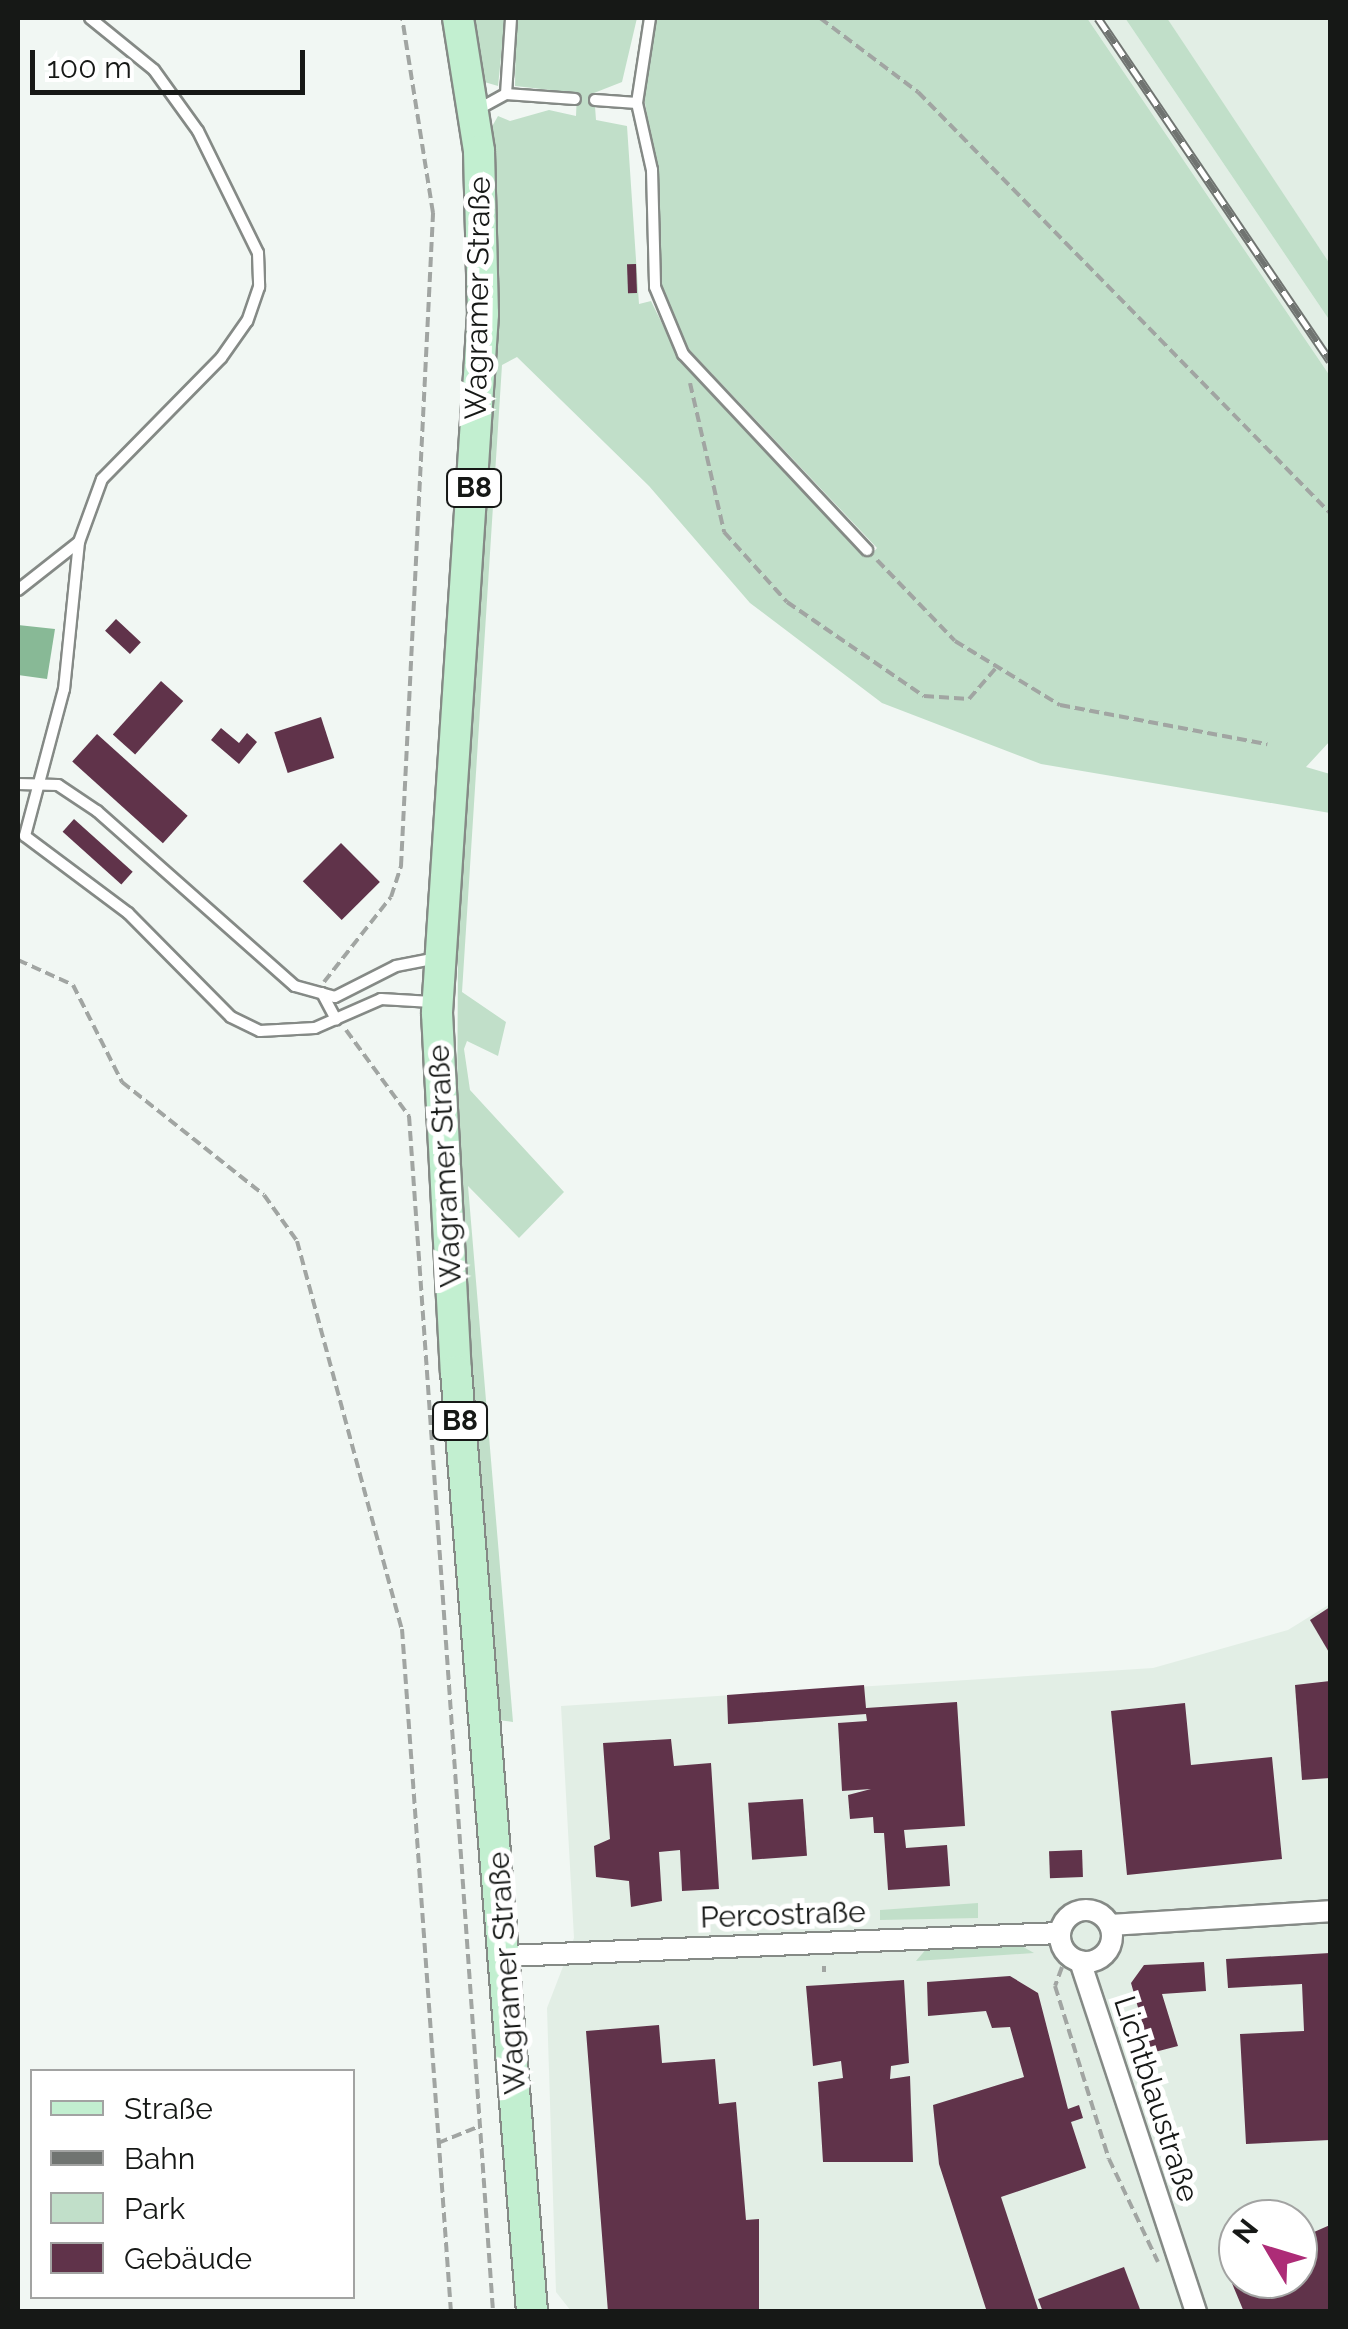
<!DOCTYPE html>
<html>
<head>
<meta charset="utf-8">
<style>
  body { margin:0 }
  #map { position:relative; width:1348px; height:2329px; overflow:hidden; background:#f1f7f3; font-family:Raleway,sans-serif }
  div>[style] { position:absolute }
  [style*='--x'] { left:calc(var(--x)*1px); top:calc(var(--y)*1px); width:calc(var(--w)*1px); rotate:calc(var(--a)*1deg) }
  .built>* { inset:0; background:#e2eee5 }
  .green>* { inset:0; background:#c1dfc9 }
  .water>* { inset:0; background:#88b996 }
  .building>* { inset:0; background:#60334a; transform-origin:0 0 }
  .path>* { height:4px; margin-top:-2px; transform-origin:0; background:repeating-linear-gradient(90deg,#a1a5a2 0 10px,transparent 0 15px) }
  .roads { filter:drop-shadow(2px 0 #858a86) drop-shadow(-2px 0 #858a86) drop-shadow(0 2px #858a86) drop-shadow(0 -2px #858a86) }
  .lane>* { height:10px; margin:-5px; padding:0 5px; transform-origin:5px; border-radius:5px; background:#fff }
  .street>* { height:20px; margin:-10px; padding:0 10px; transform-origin:10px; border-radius:10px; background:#fff }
  .street>.ring { margin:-10px; padding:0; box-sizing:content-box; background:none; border:20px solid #fff; border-radius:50% }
  .primary>* { height:30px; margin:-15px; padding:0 15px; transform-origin:15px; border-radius:15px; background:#c2efd0 }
  .rail>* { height:9px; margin-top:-4.5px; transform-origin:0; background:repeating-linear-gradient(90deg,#fff 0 15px,#707471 0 30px); box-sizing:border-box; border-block:2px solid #707471 }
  span { translate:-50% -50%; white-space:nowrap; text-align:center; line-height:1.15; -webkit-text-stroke:10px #fff; paint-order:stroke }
  .shield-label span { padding:2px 8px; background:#fff; border:2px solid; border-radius:8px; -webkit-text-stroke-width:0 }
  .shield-label { font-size:28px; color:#161816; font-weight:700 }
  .street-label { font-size:30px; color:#161816 }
  .frame { position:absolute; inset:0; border:20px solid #161816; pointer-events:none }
  .legend { position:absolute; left:30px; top:2069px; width:325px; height:230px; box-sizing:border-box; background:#fff; border:2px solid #a2a3a2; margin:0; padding:12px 18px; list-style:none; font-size:30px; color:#161816 }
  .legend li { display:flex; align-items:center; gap:20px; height:50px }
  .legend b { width:50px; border:2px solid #a2a3a2 }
  .north { position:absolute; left:1218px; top:2199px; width:100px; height:100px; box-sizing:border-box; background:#fff; border:2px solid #a2a3a2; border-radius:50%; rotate:308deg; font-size:28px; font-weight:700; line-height:40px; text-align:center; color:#161816 }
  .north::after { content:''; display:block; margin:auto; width:35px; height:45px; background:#ad2c77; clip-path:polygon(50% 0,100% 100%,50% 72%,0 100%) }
  .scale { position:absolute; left:30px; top:50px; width:275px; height:45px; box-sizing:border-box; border:5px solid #161816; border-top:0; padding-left:12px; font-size:30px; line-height:35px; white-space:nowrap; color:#161816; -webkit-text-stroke:8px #fff; paint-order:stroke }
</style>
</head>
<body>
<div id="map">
  <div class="built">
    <div style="clip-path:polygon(1087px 18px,1125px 18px,1330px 321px,1330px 376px)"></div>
    <div style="clip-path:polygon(1167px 18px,1330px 18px,1330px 264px,1207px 81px)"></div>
    <div style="clip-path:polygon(evenodd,1330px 1604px,1330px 2311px,571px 2311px,556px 2292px,547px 2008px,574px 1938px,561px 1706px,1153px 1668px,1288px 1630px,1330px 1604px,1238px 2219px,1298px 2219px,1298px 2279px,1238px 2279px,1238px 2219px)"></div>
  </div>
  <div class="green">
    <div style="clip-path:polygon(471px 18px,505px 18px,498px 86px,481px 81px)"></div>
    <div style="clip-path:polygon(516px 18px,637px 18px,622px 82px,594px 93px,596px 120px,627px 126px,639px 304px,651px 301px,677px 354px,869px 557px,877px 548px,683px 343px,660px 284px,659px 187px,642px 85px,654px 18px,1087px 18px,1330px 376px,1330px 741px,1306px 767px,1330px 774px,1330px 813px,1041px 764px,882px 703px,750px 603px,649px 486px,517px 357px,502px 365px,462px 992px,506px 1022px,498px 1056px,467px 1041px,464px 1049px,470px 1090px,564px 1192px,519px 1238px,468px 1186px,513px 1722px,498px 1720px,476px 1420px,457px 1139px,458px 948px,499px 290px,490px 130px,498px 116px,510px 121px,549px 110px,576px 116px,577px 93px,515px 86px)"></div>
    <div style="clip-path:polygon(1125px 18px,1167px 18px,1330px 264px,1330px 321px)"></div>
    <div style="clip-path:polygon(978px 1903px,978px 1918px,880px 1920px,880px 1910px)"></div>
    <div style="clip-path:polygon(928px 1947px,1018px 1944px,1034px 1953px,916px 1961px)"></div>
  </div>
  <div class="water">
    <div style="clip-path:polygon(18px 625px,55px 629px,47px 679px,18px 675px)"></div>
  </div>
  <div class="building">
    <div style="left:636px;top:264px;width:29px;height:9px;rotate:88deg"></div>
    <div style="left:116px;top:619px;width:34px;height:16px;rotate:43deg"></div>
    <div style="left:161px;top:681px;width:30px;height:72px;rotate:42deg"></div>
    <div style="left:321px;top:717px;width:43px;height:49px;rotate:72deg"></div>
    <div style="clip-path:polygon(221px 728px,239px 743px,247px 733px,257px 742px,239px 764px,211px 740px)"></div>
    <div style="left:97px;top:734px;width:122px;height:37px;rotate:42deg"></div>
    <div style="left:74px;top:819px;width:79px;height:17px;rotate:42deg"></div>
    <div style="left:341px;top:843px;width:55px;height:54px;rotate:45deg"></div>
    <div style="clip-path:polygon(1330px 1607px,1330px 1654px,1310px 1620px)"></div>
    <div style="clip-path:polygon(1330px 1681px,1330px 1778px,1302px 1780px,1295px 1685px)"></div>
    <div style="clip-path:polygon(864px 1685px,866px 1708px,957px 1702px,965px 1826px,904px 1830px,906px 1848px,947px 1845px,950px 1886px,888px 1890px,884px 1833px,874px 1833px,873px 1817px,850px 1819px,848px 1795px,871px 1789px,842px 1791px,838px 1723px,867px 1721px,866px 1714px,728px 1724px,727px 1695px)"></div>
    <div style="clip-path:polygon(1185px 1703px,1191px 1765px,1272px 1757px,1282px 1859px,1127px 1875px,1111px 1711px)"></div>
    <div style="clip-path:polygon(671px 1739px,674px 1766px,711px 1763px,719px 1889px,682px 1891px,680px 1850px,659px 1852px,662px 1901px,631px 1907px,629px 1881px,596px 1877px,594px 1846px,610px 1839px,603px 1743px)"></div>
    <div style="left:803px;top:1799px;width:57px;height:55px;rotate:86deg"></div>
    <div style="left:1082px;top:1850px;width:27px;height:33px;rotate:88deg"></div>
    <div style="clip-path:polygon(1330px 1953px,1330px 2140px,1246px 2144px,1240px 2034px,1304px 2031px,1302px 1984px,1228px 1988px,1226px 1959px)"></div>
    <div style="clip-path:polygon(1204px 1962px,1206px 1991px,1162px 1994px,1178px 2046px,1151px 2053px,1131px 1983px,1144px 1965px)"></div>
    <div style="clip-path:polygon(1010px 1976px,1038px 1993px,1068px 2109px,1079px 2105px,1083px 2118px,1071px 2122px,1086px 2168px,1001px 2197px,1039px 2312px,987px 2312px,939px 2164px,933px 2105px,1024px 2077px,1010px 2027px,992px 2028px,986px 2011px,928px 2016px,927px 1982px)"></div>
    <div style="clip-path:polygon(904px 1980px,909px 2063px,891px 2066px,890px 2079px,910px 2076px,913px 2162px,823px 2162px,818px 2082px,843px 2078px,841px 2061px,813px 2066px,806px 1986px)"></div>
    <div style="clip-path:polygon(659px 2025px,662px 2063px,715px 2059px,719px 2104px,736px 2102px,746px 2220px,759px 2219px,759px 2312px,608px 2312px,586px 2031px)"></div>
    <div style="clip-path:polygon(1330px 2225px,1330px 2312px,1244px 2312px,1226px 2269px,1238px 2264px,1238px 2279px,1298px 2279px,1298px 2239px)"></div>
    <div style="clip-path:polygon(1124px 2267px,1141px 2312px,1043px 2312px,1038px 2299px)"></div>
  </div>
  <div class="path">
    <div style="--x:820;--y:18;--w:123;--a:37.1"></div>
    <div style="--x:918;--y:92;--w:589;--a:45.62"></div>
    <div style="--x:690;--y:383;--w:153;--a:77.1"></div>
    <div style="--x:724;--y:532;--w:94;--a:48"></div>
    <div style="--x:787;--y:602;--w:166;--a:34.5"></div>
    <div style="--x:924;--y:696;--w:45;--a:3.8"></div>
    <div style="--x:969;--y:699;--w:40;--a:-49"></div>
    <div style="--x:877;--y:560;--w:112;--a:46.1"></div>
    <div style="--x:955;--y:641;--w:123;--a:31.4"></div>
    <div style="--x:1060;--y:705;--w:211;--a:10.7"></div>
    <div style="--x:18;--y:960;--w:60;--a:24.4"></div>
    <div style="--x:73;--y:985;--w:109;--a:63.2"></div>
    <div style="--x:122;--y:1082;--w:181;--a:38.5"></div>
    <div style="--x:264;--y:1195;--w:57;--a:54.3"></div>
    <div style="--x:297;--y:1241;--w:402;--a:74.9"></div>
    <div style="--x:402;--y:1629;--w:685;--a:85.9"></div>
    <div style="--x:324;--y:982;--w:108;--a:-51.8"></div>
    <div style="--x:391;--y:897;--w:33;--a:-72"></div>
    <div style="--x:401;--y:866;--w:654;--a:-87.19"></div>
    <div style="--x:433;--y:213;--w:197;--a:-99"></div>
    <div style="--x:346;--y:1030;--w:107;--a:53.8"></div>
    <div style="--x:409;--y:1116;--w:1199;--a:85.98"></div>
    <div style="--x:757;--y:1916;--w:42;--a:2.7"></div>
    <div style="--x:824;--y:1966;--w:6;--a:90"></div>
    <div style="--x:1062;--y:1967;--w:20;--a:110"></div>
    <div style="--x:1055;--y:1986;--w:181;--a:72.7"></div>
    <div style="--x:1109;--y:2159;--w:114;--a:64.6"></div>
    <div style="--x:438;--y:2143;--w:45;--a:-22"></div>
  </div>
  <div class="roads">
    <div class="lane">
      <div style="--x:90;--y:18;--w:82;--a:39.1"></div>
      <div style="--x:154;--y:70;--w:75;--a:54.2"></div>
      <div style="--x:198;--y:131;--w:136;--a:63.8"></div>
      <div style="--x:258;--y:253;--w:34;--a:88"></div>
      <div style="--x:259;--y:287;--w:36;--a:109"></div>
      <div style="--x:247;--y:321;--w:45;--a:125.1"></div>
      <div style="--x:221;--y:358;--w:170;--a:134.5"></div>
      <div style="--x:102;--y:479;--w:67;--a:110.1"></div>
      <div style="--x:79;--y:542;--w:148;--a:95.8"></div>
      <div style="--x:64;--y:689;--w:152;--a:104.9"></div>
      <div style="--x:25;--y:836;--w:129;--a:36.8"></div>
      <div style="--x:128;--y:913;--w:146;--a:45.3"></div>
      <div style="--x:231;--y:1017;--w:32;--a:26"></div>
      <div style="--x:260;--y:1031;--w:55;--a:-3.1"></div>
      <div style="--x:315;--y:1028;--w:72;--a:-23.7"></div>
      <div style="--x:381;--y:999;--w:51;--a:3.4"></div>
      <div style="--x:650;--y:18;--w:86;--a:98.7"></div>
      <div style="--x:637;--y:103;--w:69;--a:77.4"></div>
      <div style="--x:652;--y:170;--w:117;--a:88.5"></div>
      <div style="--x:655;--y:287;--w:73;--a:67.3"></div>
      <div style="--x:683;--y:354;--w:269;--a:46.8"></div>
      <div style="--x:506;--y:94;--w:69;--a:4.1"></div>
      <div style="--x:595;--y:100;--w:42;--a:4.1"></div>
      <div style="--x:475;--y:111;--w:35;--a:-29"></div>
      <div style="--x:506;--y:94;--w:76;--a:-86.2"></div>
      <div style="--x:18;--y:590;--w:78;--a:-38.2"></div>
      <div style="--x:18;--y:784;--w:40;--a:1.4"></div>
      <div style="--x:58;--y:785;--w:47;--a:33.7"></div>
      <div style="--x:97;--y:811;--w:264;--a:41.5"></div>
      <div style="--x:295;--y:986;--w:41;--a:15.4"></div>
      <div style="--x:335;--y:997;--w:68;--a:-26.9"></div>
      <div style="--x:396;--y:966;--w:42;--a:-11"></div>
      <div style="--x:322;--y:993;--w:30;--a:62"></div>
    </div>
    <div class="street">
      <div class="ring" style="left:1060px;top:1910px;width:32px;height:32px"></div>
      <div style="--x:1110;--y:1925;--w:220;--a:-3.6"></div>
      <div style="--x:507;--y:1956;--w:553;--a:-2.38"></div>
      <div style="--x:1080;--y:1961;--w:370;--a:71.7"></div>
    </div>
    <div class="primary">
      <div style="--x:458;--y:18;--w:135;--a:81"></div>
      <div style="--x:479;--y:151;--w:163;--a:88.6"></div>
      <div style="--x:483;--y:314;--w:701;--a:93.77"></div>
      <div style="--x:437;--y:1013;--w:359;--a:87"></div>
      <div style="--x:456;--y:1371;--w:944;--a:85.38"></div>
    </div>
  </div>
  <div class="rail">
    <div style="--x:1098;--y:18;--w:414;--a:55.9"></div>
  </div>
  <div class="shield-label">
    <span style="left:474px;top:488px">B8</span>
    <span style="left:460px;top:1421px">B8</span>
  </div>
  <div class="street-label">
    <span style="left:478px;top:298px;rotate:-89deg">Wagramer Straße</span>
    <span style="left:445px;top:1166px;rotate:-93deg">Wagramer Straße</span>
    <span style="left:783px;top:1915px;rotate:-2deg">Percostraße</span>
    <span style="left:507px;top:1973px;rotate:-94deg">Wagramer Straße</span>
    <span style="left:1156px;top:2099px;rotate:72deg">Lichtblaustraße</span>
  </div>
  <div class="frame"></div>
  <ul class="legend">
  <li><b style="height:12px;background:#c2efd0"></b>Straße</li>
  <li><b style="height:12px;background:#707471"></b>Bahn</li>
  <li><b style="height:28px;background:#c1dfc9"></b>Park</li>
  <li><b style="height:28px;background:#60334a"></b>Gebäude</li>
  </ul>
  <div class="north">N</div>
  <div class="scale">100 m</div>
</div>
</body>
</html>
